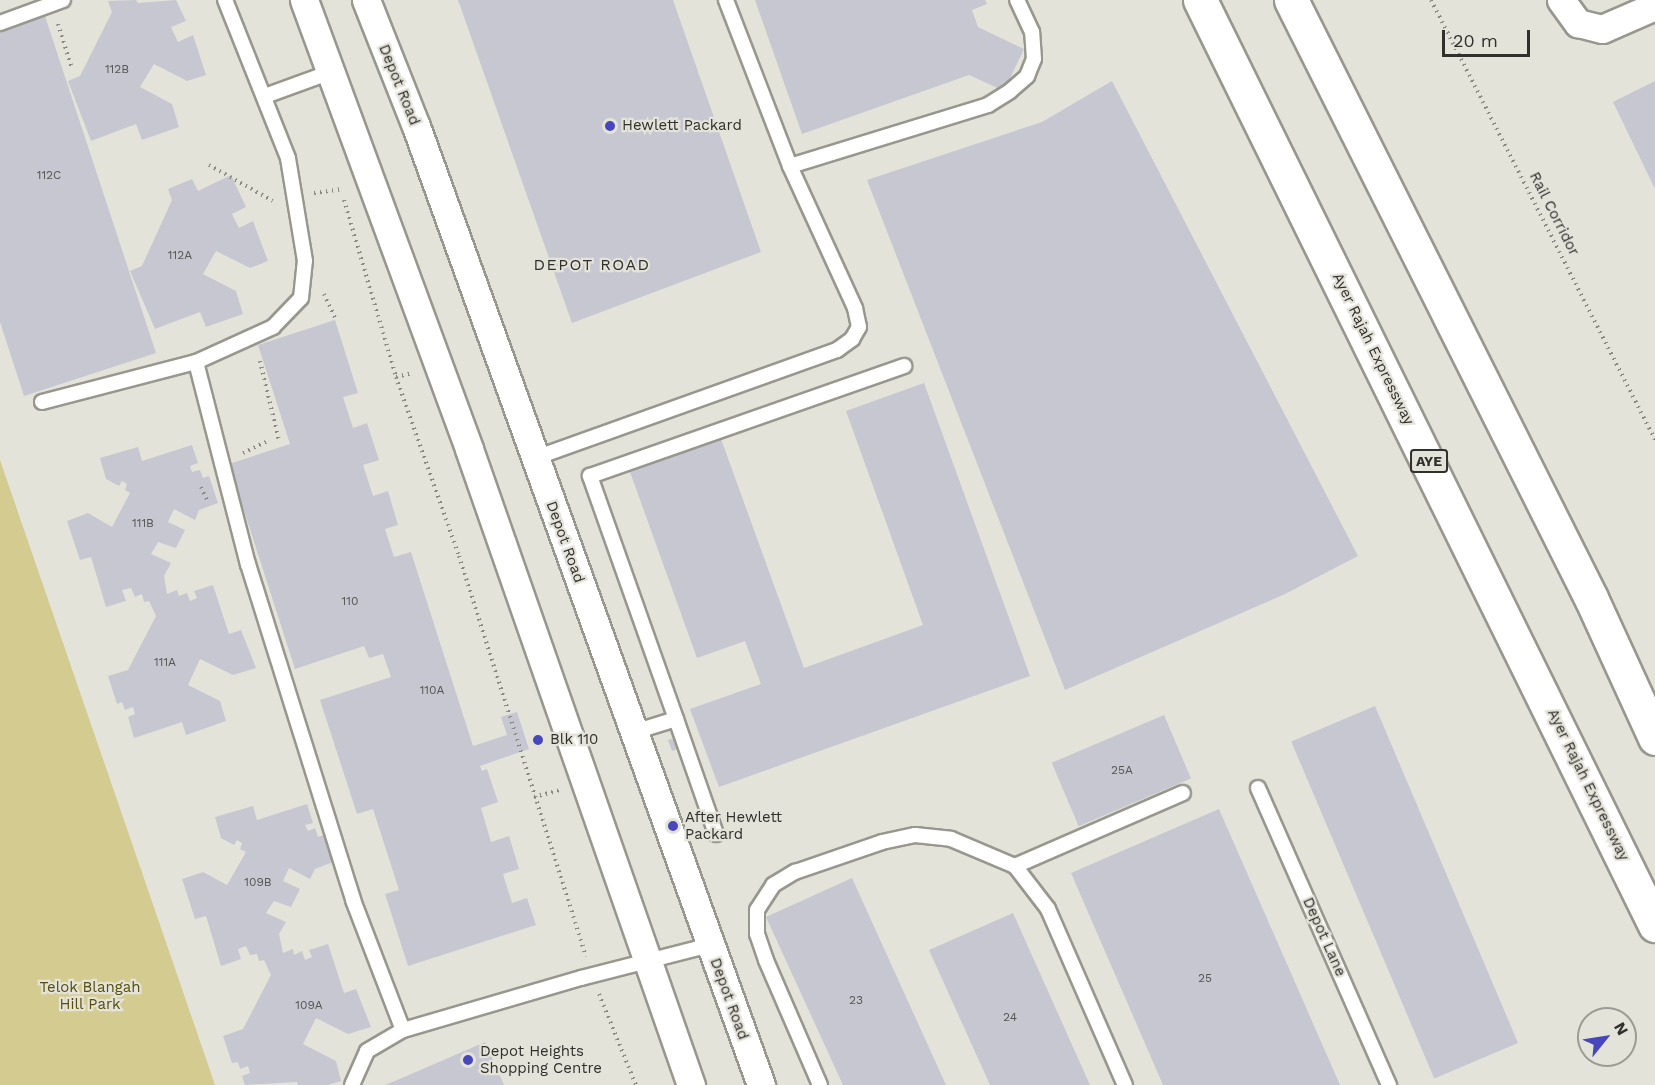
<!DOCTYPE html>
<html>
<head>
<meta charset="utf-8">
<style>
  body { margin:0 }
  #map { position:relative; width:1655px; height:1085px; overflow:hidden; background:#e4e3da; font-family:"Work Sans",sans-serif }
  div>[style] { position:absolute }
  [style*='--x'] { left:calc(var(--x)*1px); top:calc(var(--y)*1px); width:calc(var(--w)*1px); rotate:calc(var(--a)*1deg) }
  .green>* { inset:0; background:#d3cb8f }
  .building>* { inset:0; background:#c6c7d1; transform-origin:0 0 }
  .path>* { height:4px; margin-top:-2px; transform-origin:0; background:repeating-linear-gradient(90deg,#8a8983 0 1.5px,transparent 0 6px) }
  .roads { filter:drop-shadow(2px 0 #98978e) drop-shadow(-2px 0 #98978e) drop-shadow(0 2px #98978e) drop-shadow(0 -2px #98978e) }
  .service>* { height:14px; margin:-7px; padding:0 7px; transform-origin:7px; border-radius:7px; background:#fff }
  .minor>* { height:27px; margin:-13.5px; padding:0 13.5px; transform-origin:13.5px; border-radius:13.5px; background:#fff }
  .motorway>* { height:33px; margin:-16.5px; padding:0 16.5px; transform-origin:16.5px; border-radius:16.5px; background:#fff }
  .dots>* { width:16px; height:16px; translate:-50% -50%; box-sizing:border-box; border:3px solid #e4e3da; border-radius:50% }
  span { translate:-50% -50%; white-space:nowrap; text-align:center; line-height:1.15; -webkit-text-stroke:4.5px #e4e3da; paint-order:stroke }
  .number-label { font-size:12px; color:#565655 }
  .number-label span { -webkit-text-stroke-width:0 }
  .shield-label span { padding:2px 4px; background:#e4e3da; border:2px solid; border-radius:4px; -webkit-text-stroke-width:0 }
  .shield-label { font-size:14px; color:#31302c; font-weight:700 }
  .street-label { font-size:15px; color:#31302c }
  .poi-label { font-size:15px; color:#31302c }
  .left { translate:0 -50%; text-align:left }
  .park-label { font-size:15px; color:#564e09 }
  .neighbourhood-label { font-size:16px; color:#31302c; letter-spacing:1.5px }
  .north { position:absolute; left:1577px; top:1007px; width:60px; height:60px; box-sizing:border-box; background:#e4e3da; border:2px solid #9c9b94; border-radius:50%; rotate:60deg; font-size:16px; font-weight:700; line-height:24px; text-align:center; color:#31302c }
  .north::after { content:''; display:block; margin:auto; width:21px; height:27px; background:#4746bc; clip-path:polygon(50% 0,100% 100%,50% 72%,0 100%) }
  .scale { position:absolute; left:1442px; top:30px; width:88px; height:27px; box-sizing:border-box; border:3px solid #31302c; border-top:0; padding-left:8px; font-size:18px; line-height:21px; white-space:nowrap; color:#31302c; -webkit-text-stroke:4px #e4e3da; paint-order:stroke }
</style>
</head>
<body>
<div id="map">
  <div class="green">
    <div style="clip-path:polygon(0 460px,136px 855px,215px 1085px,0 1085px)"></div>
  </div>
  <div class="building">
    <div style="clip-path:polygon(136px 0,138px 3px,176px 0,186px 21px,171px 27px,178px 42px,193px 35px,206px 75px,187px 81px,154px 64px,140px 87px,172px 104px,179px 127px,142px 140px,136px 124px,91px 141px,68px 81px,80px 76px,112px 12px,108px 1px)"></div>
    <div style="clip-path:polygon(458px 0,673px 0,761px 252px,572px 323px)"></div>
    <div style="clip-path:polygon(755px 0,985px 0,987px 4px,972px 10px,978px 27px,1024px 49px,1004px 91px,969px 75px,802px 134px)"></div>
    <div style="clip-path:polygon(45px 16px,156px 353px,24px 396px,0 322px,0 30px)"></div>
    <div style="clip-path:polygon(1112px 81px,1358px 556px,1285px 594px,1065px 690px,867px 180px,1042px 122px)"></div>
    <div style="clip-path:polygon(1655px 81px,1655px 189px,1613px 102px)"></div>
    <div style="clip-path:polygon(231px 175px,246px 207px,232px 214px,239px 228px,253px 221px,268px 261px,250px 268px,216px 251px,203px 274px,236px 291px,243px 314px,206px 327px,200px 312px,155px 329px,130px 271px,142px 266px,172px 200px,168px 189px,192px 179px,198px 191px)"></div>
    <div style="clip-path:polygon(335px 320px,358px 393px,343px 397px,353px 428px,367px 423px,379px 460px,363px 465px,373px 496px,388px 491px,398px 525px,385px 529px,394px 557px,411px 552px,473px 746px,507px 735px,501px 717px,517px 712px,529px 749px,480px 766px,482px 771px,487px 769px,498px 802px,481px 808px,491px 842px,509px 836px,519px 869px,503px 874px,512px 903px,527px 898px,536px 925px,408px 966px,385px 894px,399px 890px,373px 809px,357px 814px,320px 700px,391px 677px,383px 654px,369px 658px,364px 646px,295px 669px,229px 464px,290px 444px,258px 345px)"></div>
    <div style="clip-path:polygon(924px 383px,1030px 676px,719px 787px,690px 709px,761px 684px,745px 641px,697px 658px,630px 472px,721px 439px,804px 668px,923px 625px,846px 411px)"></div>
    <div style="clip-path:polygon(192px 445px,198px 463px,190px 466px,192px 472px,200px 470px,203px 478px,209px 476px,218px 503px,199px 510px,195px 520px,174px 509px,168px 522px,185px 530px,176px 548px,158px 542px,151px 554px,171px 563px,164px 576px,167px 594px,177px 590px,179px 596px,187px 593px,190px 601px,197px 598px,194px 591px,213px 585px,229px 634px,241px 630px,256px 668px,233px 675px,200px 659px,188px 685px,220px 701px,226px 721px,186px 735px,182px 722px,134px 738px,128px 717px,135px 714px,133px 707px,125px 710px,122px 702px,117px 704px,108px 676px,128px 670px,156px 616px,149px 601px,144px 602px,142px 594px,135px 597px,131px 588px,122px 590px,126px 601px,106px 607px,91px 557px,80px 560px,67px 521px,88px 513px,112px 527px,130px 493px,125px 490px,127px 484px,122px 481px,119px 486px,106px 479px,100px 458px,138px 447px,142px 461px)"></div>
    <div style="left:1375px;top:706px;width:366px;height:91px;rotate:67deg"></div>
    <div style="left:1164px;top:715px;width:69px;height:122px;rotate:67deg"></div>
    <div style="clip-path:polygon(675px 738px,678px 749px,672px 751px,668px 740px)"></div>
    <div style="clip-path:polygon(307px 804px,313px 823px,305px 825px,308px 831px,315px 828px,318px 837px,324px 835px,333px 862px,315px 869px,310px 879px,289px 868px,283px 881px,300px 889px,291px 907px,274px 901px,266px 913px,286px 922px,279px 934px,283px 953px,293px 949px,294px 955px,302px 951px,305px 960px,312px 957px,309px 950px,328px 944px,344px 993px,356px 989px,371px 1027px,348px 1034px,316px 1018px,303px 1044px,336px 1061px,341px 1081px,328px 1085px,298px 1085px,297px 1082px,245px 1085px,242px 1076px,250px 1073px,248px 1066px,240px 1069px,238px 1062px,232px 1063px,223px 1036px,243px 1029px,271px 975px,264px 960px,259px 961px,257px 954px,250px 955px,246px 946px,238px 949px,241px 959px,221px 966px,206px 916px,195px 919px,182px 879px,203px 872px,227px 885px,246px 852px,240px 849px,242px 843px,237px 840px,234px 845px,221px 838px,215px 817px,253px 806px,257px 820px)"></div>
    <div style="clip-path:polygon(1219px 809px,1340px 1085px,1163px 1085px,1071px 873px)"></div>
    <div style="clip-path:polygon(852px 878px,946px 1085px,843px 1085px,766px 917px)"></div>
    <div style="clip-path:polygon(1013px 913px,1090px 1085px,990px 1085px,929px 950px)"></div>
    <div style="clip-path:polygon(485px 1042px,504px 1085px,385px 1085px,402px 1078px)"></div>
  </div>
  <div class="path">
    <div style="--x:1431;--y:0;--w:494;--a:63"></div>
    <div style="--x:58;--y:24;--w:47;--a:72.7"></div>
    <div style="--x:209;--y:165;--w:73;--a:29.4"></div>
    <div style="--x:314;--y:193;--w:27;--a:-8"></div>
    <div style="--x:344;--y:200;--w:184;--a:73.6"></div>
    <div style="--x:396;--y:377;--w:190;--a:70.6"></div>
    <div style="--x:459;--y:556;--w:420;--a:72.4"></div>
    <div style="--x:324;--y:294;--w:26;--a:65"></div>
    <div style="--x:260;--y:361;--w:82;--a:76.6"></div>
    <div style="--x:396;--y:377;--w:17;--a:-13"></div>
    <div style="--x:243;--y:453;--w:28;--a:-26"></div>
    <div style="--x:201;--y:487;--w:14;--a:65"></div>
    <div style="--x:534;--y:797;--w:27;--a:-15"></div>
    <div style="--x:599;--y:994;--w:98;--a:67.9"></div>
  </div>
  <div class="roads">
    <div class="service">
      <div style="--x:0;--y:23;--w:67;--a:-20.1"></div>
      <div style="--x:265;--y:96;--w:70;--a:-20"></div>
      <div style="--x:790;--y:166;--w:207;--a:-17.1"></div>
      <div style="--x:988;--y:105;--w:26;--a:-32"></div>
      <div style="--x:1010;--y:91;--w:23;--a:-41"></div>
      <div style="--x:1027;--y:76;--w:18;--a:-68"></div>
      <div style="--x:1034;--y:59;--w:27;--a:-94"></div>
      <div style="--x:1032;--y:32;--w:35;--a:-115"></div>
      <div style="--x:196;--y:362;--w:209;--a:75.6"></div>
      <div style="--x:248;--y:564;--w:352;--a:72.6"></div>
      <div style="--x:353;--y:900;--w:139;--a:69"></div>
      <div style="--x:42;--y:402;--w:159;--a:-14.6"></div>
      <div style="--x:196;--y:362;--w:85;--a:-24.4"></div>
      <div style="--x:273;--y:327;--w:40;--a:-46"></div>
      <div style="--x:301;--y:298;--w:37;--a:-84"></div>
      <div style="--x:305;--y:261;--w:104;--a:-99.4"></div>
      <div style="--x:288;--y:158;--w:170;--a:-111.7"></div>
      <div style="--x:535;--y:458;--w:321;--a:-19.7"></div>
      <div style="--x:837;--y:350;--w:19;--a:-36"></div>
      <div style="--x:852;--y:339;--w:14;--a:-60"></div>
      <div style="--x:859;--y:327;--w:19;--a:-102"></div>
      <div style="--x:855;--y:308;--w:156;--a:-114.6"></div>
      <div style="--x:790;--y:166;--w:178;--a:-111.1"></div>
      <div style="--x:676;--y:719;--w:122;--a:70.8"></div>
      <div style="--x:634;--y:732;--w:44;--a:-17.2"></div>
      <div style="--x:676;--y:719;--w:258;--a:-109.5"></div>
      <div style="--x:590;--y:476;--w:333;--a:-19.3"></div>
      <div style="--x:1258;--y:788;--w:325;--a:66.2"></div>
      <div style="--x:1015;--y:866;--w:183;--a:-23.5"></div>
      <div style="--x:352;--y:1085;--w:37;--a:-66"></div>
      <div style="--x:367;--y:1051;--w:42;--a:-30.3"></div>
      <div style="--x:403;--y:1030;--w:185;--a:-16.3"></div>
      <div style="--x:581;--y:978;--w:133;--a:-14.3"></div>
      <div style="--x:820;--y:1085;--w:136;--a:-113.4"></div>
      <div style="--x:766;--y:960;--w:28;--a:-109"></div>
      <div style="--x:757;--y:934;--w:24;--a:-90"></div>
      <div style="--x:757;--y:910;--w:30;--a:-57"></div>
      <div style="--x:773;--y:885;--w:26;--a:-31"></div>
      <div style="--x:795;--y:872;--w:92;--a:-19"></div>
      <div style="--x:882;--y:842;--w:34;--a:-12"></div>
      <div style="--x:915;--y:835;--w:36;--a:6"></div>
      <div style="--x:951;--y:839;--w:69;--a:22.9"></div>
      <div style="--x:1015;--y:866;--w:54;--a:52.5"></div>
      <div style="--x:1048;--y:909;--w:192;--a:66.4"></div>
    </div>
    <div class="minor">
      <div style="--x:304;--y:0;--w:478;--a:69.8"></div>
      <div style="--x:469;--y:449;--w:674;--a:70.76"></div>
      <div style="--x:366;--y:0;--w:136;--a:68.4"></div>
      <div style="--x:416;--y:126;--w:1019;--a:70.21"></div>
      <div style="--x:1561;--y:0;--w:29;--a:54"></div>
      <div style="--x:1578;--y:23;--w:25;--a:14"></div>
      <div style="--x:1602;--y:29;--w:58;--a:-23.5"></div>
    </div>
    <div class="motorway">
      <div style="--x:1200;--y:0;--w:1031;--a:63.81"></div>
      <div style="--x:1291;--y:0;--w:669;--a:63.36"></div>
      <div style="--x:1591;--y:598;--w:154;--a:65.4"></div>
    </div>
  </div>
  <div class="dots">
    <div style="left:610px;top:126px;background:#4746bc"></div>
    <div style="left:538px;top:740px;background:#4746bc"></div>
    <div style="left:673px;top:826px;background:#4746bc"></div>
    <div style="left:468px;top:1060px;background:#4746bc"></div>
  </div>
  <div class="number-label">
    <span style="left:117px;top:70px">112B</span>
    <span style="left:49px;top:176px">112C</span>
    <span style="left:180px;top:256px">112A</span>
    <span style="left:143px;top:524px">111B</span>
    <span style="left:350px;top:602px">110</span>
    <span style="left:165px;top:663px">111A</span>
    <span style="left:432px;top:691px">110A</span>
    <span style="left:1122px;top:771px">25A</span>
    <span style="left:258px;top:883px">109B</span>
    <span style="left:1205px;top:979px">25</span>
    <span style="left:856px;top:1001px">23</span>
    <span style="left:309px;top:1006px">109A</span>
    <span style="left:1010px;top:1018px">24</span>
  </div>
  <div class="shield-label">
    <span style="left:1429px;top:461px">AYE</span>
  </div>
  <div class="street-label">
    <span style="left:399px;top:85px;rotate:68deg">Depot Road</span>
    <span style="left:1554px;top:214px;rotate:63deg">Rail Corridor</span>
    <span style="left:1373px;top:349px;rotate:64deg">Ayer Rajah Expressway</span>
    <span style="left:565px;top:542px;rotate:70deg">Depot Road</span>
    <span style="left:1588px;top:785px;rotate:64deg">Ayer Rajah Expressway</span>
    <span style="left:1324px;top:937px;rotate:66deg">Depot Lane</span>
    <span style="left:729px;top:999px;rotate:70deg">Depot Road</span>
  </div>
  <div class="poi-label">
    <span class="left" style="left:622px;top:126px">Hewlett Packard</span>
    <span class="left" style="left:550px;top:740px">Blk 110</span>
    <span class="left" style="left:685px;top:826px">After Hewlett<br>Packard</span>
    <span class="left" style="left:480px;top:1060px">Depot Heights<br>Shopping Centre</span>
  </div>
  <div class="park-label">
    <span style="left:90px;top:996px">Telok Blangah<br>Hill Park</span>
  </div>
  <div class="neighbourhood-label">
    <span style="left:592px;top:265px">DEPOT ROAD</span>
  </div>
  <div class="north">N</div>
  <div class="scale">20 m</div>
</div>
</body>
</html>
